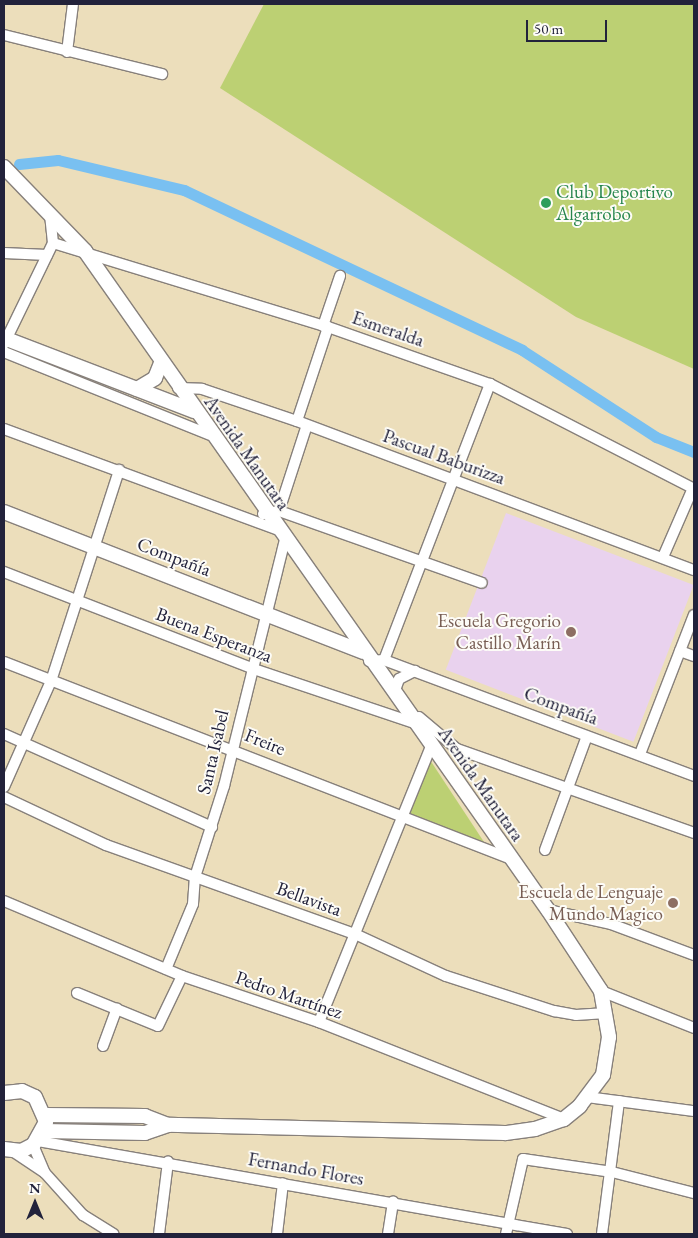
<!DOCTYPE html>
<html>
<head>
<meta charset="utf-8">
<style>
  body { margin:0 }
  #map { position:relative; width:698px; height:1238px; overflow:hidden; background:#ecdebb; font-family:"EB Garamond",serif }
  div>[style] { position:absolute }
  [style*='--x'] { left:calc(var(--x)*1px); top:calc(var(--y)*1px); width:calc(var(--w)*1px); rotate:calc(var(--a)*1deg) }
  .built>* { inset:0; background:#e9d2ee; transform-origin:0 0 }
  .green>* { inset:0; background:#bcd073 }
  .canal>* { height:11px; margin:-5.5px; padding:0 5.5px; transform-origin:5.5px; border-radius:5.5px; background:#79c0f1 }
  .roads { filter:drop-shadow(1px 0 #87807b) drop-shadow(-1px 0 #87807b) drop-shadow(0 1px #87807b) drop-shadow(0 -1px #87807b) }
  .street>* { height:10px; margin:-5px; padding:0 5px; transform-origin:5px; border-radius:5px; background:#fff }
  .secondary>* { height:14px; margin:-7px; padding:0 7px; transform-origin:7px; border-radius:7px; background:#fff }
  .dots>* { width:14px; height:14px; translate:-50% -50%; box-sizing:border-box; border:2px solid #fdfcf7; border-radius:50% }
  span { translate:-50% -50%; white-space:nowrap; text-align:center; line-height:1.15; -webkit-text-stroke:4px #fdfcf7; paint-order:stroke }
  .leisure-label { font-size:19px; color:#27864d }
  .left { translate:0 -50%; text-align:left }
  .street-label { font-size:19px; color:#22223b }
  .education-label { font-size:19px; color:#785e54 }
  .right { translate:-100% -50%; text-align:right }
  .frame { position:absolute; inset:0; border:5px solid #22223b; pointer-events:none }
  .north { position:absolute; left:10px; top:1178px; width:50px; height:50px; -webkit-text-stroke:4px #fdfcf7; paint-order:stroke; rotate:0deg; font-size:14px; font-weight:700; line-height:20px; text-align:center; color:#22223b }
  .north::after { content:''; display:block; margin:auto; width:18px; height:22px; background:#22223b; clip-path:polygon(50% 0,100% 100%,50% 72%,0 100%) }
  .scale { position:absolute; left:526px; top:20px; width:81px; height:22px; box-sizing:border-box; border:2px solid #22223b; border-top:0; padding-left:6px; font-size:15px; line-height:18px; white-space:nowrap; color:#22223b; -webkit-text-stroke:4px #fdfcf7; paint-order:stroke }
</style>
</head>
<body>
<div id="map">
  <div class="built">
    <div style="left:506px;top:513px;width:201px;height:168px;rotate:21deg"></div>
  </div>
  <div class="green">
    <div style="clip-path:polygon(264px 4px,694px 4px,694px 369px,576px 317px,220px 88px)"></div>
    <div style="clip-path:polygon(430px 760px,486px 845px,408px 813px)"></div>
  </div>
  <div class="canal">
    <div style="--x:19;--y:164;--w:39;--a:-6"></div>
    <div style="--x:58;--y:160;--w:130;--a:13.4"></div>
    <div style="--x:184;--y:190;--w:374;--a:25.3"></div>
    <div style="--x:522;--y:350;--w:160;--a:33"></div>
    <div style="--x:656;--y:437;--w:41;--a:21.5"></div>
  </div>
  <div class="roads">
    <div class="street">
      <div style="--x:4;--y:35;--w:163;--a:13.9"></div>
      <div style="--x:67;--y:52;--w:48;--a:-82.9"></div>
      <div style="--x:53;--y:243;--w:288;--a:17"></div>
      <div style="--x:328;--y:327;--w:172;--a:19.4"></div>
      <div style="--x:490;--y:384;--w:229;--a:27.2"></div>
      <div style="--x:4;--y:253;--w:43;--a:2.7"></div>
      <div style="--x:323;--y:326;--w:53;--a:-71.2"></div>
      <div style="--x:4;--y:344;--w:112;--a:-64.1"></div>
      <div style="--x:53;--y:243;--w:27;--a:-96"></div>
      <div style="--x:4;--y:352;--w:222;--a:21.9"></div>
      <div style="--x:178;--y:388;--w:24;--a:2"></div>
      <div style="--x:202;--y:389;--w:100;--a:18.6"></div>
      <div style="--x:297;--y:421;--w:424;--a:20.6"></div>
      <div style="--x:297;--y:421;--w:99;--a:-71.7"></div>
      <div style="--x:4;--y:429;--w:292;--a:20.2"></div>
      <div style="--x:279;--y:511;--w:90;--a:-72"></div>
      <div style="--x:263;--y:514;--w:16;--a:-11"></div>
      <div style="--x:279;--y:511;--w:215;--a:19.5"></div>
      <div style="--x:663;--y:557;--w:75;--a:-66.5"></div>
      <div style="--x:4;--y:572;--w:265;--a:21.2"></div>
      <div style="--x:251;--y:668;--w:172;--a:18.6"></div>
      <div style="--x:680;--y:651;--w:15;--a:20"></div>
      <div style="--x:384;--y:660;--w:296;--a:-69"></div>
      <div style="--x:369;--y:661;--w:15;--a:-4"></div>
      <div style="--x:384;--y:660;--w:331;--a:20.5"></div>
      <div style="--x:4;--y:662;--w:544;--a:21.23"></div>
      <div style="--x:398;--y:694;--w:4;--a:-166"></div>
      <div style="--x:394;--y:693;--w:15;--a:-70"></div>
      <div style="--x:399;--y:679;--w:18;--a:-27"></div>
      <div style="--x:419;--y:717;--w:50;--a:40.1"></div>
      <div style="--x:457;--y:749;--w:251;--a:19.5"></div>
      <div style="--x:4;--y:734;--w:228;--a:24.1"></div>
      <div style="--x:640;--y:754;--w:149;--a:-68.8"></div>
      <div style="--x:4;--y:787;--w:116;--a:-66.1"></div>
      <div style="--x:51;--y:681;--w:222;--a:-72.1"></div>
      <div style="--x:4;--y:797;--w:113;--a:25.2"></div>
      <div style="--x:106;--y:845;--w:264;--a:19.7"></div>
      <div style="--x:355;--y:934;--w:100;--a:24.8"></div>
      <div style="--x:446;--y:976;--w:114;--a:18"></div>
      <div style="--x:554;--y:1011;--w:22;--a:10"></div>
      <div style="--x:576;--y:1015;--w:30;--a:-4"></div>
      <div style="--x:545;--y:850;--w:121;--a:-69.8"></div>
      <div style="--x:4;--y:901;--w:193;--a:22.8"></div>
      <div style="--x:182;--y:976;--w:145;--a:18.6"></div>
      <div style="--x:319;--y:1022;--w:264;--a:21.6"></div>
      <div style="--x:548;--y:910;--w:65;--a:12.5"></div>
      <div style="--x:611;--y:924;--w:89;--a:20.5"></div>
      <div style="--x:166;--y:969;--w:70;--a:-67.4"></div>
      <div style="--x:193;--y:904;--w:27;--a:-86"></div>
      <div style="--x:195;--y:877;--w:96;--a:-72.3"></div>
      <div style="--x:224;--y:786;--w:254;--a:-76.1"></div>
      <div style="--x:601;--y:991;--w:100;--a:21.7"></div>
      <div style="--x:77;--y:993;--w:87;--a:22.2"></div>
      <div style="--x:158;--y:1026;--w:55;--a:-64.4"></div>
      <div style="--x:319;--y:1022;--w:298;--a:-67.9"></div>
      <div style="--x:103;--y:1046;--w:40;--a:-69.8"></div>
      <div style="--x:587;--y:1097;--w:108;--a:7.5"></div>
      <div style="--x:38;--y:1141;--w:537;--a:9.97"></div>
      <div style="--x:33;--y:1145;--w:30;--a:67"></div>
      <div style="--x:14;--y:1152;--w:37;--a:34"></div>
      <div style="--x:45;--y:1173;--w:57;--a:47.9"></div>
      <div style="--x:83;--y:1215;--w:36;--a:32"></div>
      <div style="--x:159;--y:1234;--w:73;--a:-82.9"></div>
      <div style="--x:277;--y:1234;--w:51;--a:-83.3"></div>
      <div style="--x:388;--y:1234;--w:33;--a:-81"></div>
      <div style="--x:506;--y:1234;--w:77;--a:-77.2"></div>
      <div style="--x:523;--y:1159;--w:90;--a:8.3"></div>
      <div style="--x:612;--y:1172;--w:85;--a:14.4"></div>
      <div style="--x:602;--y:1234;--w:134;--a:-82.7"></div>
    </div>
    <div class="secondary">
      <div style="--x:4;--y:167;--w:117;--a:46"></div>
      <div style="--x:85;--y:251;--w:805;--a:54.91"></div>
      <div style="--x:548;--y:910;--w:97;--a:56.8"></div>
      <div style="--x:601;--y:991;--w:47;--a:80.1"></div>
      <div style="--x:609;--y:1037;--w:38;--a:99"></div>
      <div style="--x:603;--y:1075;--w:39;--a:127"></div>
      <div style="--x:580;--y:1106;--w:21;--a:141"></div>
      <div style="--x:564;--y:1119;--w:31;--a:161"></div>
      <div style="--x:535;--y:1129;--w:30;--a:172"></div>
      <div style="--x:505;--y:1133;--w:337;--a:-178.6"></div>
      <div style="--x:168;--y:1125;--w:25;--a:-159"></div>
      <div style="--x:145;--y:1116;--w:100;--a:-179.4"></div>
      <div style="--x:4;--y:338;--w:204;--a:21"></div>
      <div style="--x:137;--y:389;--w:21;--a:-31"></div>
      <div style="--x:155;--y:378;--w:16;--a:-68"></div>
      <div style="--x:4;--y:512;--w:385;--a:21.3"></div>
      <div style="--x:4;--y:1093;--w:18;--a:-6"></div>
      <div style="--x:22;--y:1091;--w:14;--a:25"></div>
      <div style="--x:35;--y:1097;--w:27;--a:66"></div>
      <div style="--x:46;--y:1122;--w:26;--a:119"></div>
      <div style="--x:33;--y:1145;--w:13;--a:153"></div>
      <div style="--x:21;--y:1151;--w:17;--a:-173"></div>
      <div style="--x:44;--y:1131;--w:101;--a:1.1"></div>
      <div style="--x:145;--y:1133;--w:24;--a:-19"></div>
    </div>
  </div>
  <div class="dots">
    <div style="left:546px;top:203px;background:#2e9e5b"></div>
    <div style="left:571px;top:632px;background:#8d6e63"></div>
    <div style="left:673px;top:903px;background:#8d6e63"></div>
  </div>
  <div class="leisure-label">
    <span class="left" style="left:556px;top:203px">Club Deportivo<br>Algarrobo</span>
  </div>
  <div class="street-label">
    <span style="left:388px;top:329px;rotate:19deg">Esmeralda</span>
    <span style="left:247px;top:453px;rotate:55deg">Avenida Manutara</span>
    <span style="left:444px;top:457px;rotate:20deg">Pascual Baburizza</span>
    <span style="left:174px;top:557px;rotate:21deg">Compañía</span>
    <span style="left:214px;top:635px;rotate:21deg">Buena Esperanza</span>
    <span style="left:561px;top:706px;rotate:20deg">Compañía</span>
    <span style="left:265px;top:742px;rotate:22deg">Freire</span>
    <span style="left:213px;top:752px;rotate:-77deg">Santa Isabel</span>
    <span style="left:481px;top:784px;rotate:55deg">Avenida Manutara</span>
    <span style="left:309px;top:899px;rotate:20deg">Bellavista</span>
    <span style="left:289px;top:995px;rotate:19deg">Pedro Martínez</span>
    <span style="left:306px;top:1169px;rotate:10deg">Fernando Flores</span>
  </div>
  <div class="education-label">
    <span class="right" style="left:561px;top:632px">Escuela Gregorio<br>Castillo Marín</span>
    <span class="right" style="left:663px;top:903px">Escuela de Lenguaje<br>Mundo Magico</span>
  </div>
  <div class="frame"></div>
  <div class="north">N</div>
  <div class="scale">50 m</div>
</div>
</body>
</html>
